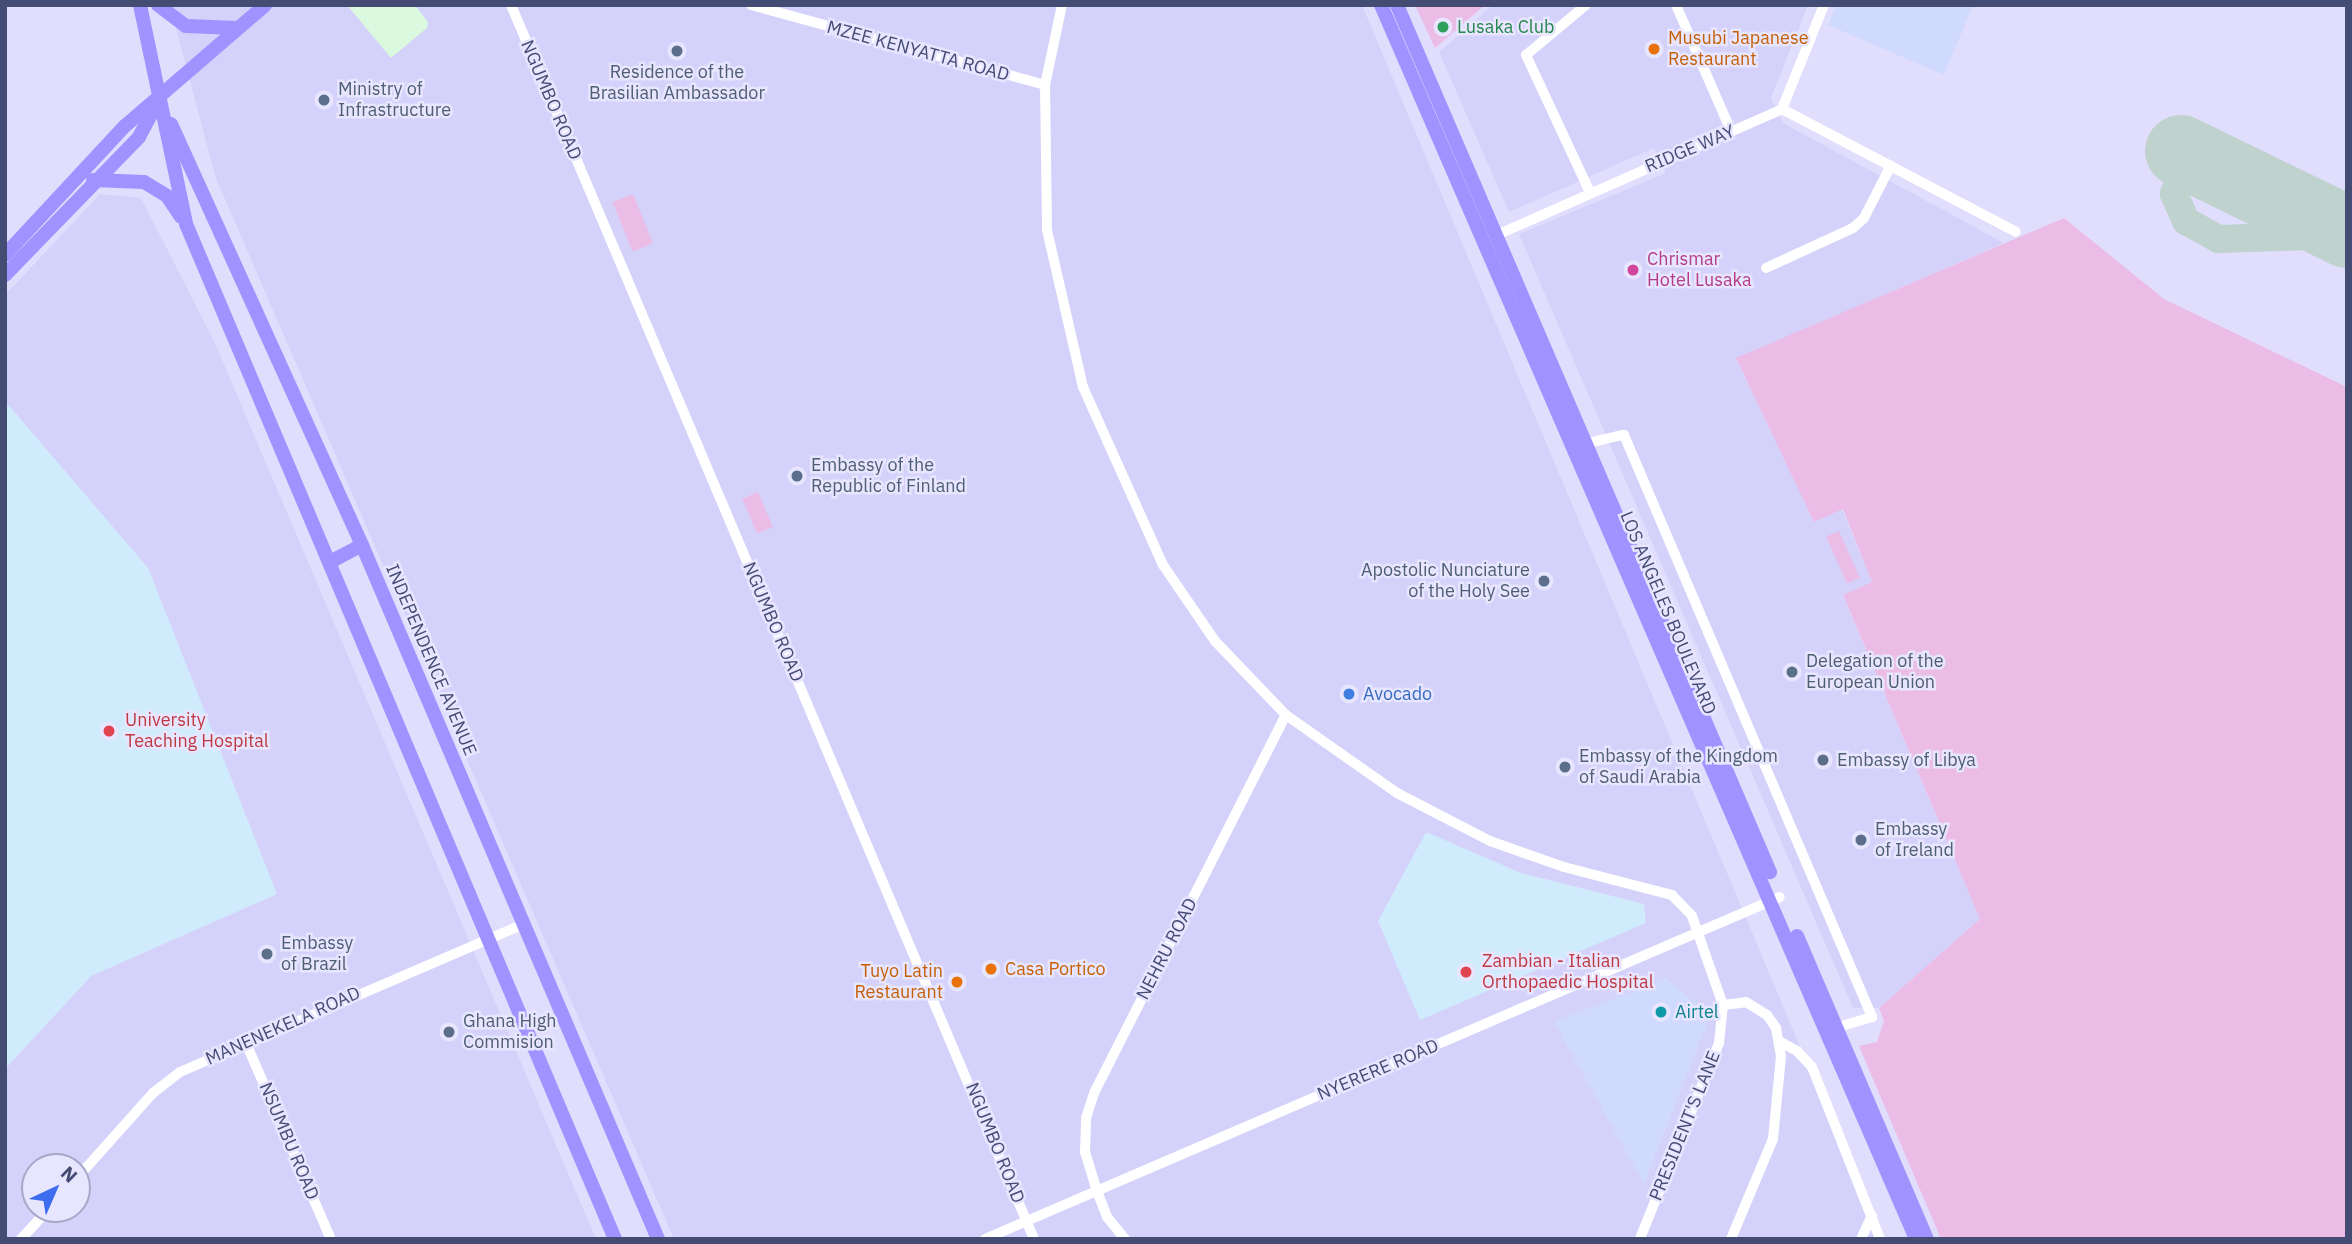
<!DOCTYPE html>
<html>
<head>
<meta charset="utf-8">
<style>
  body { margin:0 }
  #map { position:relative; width:2352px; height:1244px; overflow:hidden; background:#e1defd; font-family:"IBM Plex Sans",sans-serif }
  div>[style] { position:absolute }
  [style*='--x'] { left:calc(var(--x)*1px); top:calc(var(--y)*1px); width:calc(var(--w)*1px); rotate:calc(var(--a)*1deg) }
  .residential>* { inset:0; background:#d4d2fa }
  .commercial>* { inset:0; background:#d0daff }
  .education>* { inset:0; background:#dbf9df }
  .medical>* { inset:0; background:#d0ebfc }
  .green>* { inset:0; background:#ebbce6; transform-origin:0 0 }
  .taxiway>* { height:28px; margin:-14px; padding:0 14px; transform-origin:14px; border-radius:14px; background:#bfd2ce }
  .runway>* { height:72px; margin:-36px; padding:0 36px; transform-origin:36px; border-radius:36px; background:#bfd2ce }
  .minor>* { height:10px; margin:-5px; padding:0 5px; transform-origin:5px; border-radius:5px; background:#fff }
  .major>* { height:14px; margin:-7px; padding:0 7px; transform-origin:7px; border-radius:7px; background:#a193ff }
  .dots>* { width:19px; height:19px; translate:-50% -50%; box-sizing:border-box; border:4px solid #e8e5ff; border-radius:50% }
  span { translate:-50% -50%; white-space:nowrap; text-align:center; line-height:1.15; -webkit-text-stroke:5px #e8e5ff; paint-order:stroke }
  .leisure-label { font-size:18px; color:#27864d }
  .left { translate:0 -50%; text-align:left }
  .food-label { font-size:18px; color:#c56008 }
  .right { translate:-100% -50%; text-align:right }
  .street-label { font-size:18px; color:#454c74 }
  .service-label { font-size:18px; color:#4e5e75 }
  .hotel-label { font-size:18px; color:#b23c85 }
  .shop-label { font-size:18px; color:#366cbe }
  .health-label { font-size:18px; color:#be3a42 }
  .culture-label { font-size:18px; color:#0d838f }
  .frame { position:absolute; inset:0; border:7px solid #454c74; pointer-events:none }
  .north { position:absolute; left:21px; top:1153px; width:70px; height:70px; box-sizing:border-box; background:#e8e5ff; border:2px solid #a7a8c7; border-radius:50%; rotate:44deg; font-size:19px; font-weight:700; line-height:28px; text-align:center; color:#454c74 }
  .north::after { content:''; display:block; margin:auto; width:24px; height:32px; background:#3b6dee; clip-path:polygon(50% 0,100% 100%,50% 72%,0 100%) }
</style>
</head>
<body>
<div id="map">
  <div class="residential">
    <div style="clip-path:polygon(170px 5px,1362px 5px,1881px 1239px,674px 1239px,215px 176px)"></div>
    <div style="clip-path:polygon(1493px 5px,1808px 5px,1771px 98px,1783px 123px,2004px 243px,1736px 359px,1815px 522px,1842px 509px,1872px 582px,1843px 596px,1980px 919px,1879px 1008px,1853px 1008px,1519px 234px,1666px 173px,1654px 148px,1509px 212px,1439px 52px)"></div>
    <div style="clip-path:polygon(evenodd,100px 194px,141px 198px,215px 343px,596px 1239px,5px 1239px,5px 1069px,91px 976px,276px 894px,148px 568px,5px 401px,5px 295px,100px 194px,35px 1167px,77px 1167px,77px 1209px,35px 1209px,35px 1167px)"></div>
  </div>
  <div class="commercial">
    <div style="clip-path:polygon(1836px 5px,1973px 5px,1944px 75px,1828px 25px)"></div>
    <div style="clip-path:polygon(1666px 978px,1710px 1015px,1644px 1184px,1554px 1022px)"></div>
  </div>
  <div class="education">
    <div style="clip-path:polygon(347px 5px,415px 5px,428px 22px,427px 28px,391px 58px)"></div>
  </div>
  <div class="medical">
    <div style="clip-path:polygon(5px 401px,148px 568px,277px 894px,91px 976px,5px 1069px)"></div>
    <div style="clip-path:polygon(1426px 832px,1521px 873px,1644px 904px,1646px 923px,1420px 1020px,1378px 921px)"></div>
  </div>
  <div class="green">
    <div style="clip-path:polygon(1415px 5px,1485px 5px,1435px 48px)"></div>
    <div style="left:633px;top:194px;width:53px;height:22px;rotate:68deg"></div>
    <div style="clip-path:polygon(2064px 218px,2164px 299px,2347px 387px,2347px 1239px,1941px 1239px,1859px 1046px,1877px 1042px,1884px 1021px,1879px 1008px,1980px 919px,1843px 595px,1872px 582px,1843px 509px,1814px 522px,1736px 358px)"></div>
    <div style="left:758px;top:492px;width:38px;height:17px;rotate:67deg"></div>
    <div style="left:1839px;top:531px;width:51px;height:14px;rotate:66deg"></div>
  </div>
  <div class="taxiway">
    <div style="--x:2268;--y:193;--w:44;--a:-125.8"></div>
    <div style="--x:2242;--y:157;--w:27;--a:-156"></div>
    <div style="--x:2217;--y:146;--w:21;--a:166"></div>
    <div style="--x:2197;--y:151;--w:16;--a:135"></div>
    <div style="--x:2186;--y:162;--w:34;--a:111"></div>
    <div style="--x:2174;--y:194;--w:30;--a:66"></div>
    <div style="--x:2186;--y:221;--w:37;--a:29"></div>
    <div style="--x:2218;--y:239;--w:129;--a:-1.8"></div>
  </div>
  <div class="runway">
    <div style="--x:2181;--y:151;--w:185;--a:26"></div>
  </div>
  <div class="minor">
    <div style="--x:511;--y:5;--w:1340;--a:67.03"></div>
    <div style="--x:751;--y:5;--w:305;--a:15.2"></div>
    <div style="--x:1062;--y:5;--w:82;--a:102"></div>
    <div style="--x:1045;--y:85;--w:145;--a:89.2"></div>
    <div style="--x:1047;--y:230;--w:161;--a:77.1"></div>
    <div style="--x:1083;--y:387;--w:195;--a:65.8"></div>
    <div style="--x:1163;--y:565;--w:92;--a:55.6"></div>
    <div style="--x:1215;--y:641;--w:103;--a:46.2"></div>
    <div style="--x:1286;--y:715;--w:136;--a:35.1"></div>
    <div style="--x:1397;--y:793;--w:105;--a:27.3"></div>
    <div style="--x:1490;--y:841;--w:78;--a:19.4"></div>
    <div style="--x:1564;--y:867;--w:112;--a:14.5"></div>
    <div style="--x:1672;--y:895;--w:29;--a:46"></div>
    <div style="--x:1692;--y:916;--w:94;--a:70.8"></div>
    <div style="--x:1723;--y:1005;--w:38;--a:96"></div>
    <div style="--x:1719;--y:1043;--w:211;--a:112"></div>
    <div style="--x:1586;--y:5;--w:78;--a:140.2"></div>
    <div style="--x:1526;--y:55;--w:151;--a:65"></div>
    <div style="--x:1676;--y:5;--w:137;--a:66.4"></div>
    <div style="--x:1782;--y:109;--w:264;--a:27.7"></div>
    <div style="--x:1490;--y:238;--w:319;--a:-23.8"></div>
    <div style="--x:1782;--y:109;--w:112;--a:-68"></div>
    <div style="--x:1766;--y:268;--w:96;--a:-24.7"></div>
    <div style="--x:1853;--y:228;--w:15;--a:-42"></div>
    <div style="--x:1864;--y:218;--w:59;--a:-63"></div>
    <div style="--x:1588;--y:443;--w:37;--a:-13"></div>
    <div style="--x:1624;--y:435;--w:633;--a:66.92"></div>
    <div style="--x:1872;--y:1017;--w:42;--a:163.3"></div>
    <div style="--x:1723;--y:1005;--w:23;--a:-7"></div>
    <div style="--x:1746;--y:1002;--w:25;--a:32"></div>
    <div style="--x:1767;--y:1015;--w:16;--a:55"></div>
    <div style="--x:1776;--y:1028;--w:28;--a:80"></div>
    <div style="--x:1781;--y:1056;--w:83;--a:95.5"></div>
    <div style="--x:1773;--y:1139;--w:108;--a:112.8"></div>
    <div style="--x:1779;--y:1041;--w:21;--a:29"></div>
    <div style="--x:1797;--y:1051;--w:22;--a:47"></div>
    <div style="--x:1812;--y:1067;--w:185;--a:68.4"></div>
    <div style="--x:246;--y:1043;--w:214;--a:66.6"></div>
    <div style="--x:77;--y:1178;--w:114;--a:-48.2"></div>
    <div style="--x:153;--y:1093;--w:34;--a:-38"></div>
    <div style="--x:180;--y:1072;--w:374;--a:-23.3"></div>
    <div style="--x:21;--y:1239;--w:41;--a:-47"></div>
    <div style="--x:985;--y:1239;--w:865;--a:-23.28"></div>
    <div style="--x:1125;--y:1239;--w:28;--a:-129"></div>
    <div style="--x:1107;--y:1217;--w:28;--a:-111"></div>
    <div style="--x:1097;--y:1191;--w:41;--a:-107.1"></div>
    <div style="--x:1085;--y:1152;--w:34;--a:-88"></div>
    <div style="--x:1086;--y:1118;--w:26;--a:-72"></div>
    <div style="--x:1094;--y:1093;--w:424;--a:-63.1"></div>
    <div style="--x:1861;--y:1239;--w:26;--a:-65"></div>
  </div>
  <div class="major">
    <div style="--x:140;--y:5;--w:224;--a:78.1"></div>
    <div style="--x:186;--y:224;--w:1102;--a:67.09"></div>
    <div style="--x:158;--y:5;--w:35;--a:37"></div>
    <div style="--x:186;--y:26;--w:51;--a:2.2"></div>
    <div style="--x:1381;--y:5;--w:1345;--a:66.56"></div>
    <div style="--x:1397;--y:5;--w:944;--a:66.72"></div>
    <div style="--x:171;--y:124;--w:462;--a:65.6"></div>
    <div style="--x:362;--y:545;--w:754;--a:66.9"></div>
    <div style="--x:93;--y:180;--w:51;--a:2.2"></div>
    <div style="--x:144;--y:182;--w:27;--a:31"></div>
    <div style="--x:167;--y:196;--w:25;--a:56"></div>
    <div style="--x:5;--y:255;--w:176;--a:-47.1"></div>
    <div style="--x:125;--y:126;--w:185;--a:-40.8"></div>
    <div style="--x:5;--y:275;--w:192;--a:-45.8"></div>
    <div style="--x:139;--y:137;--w:34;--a:-62"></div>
    <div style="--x:330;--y:562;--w:36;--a:-28"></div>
    <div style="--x:1797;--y:936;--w:330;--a:66.8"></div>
  </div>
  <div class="dots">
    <div style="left:1443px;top:27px;background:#2e9e5b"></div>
    <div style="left:1654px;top:49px;background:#e8710a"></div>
    <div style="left:677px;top:51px;background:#5c6f8a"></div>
    <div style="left:324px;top:100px;background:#5c6f8a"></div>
    <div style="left:1633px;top:270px;background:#d1479c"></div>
    <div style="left:797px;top:476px;background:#5c6f8a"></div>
    <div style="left:1544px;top:581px;background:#5c6f8a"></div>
    <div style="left:1792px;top:672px;background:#5c6f8a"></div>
    <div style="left:1349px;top:694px;background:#3f7fe0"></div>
    <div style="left:109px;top:731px;background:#e0444e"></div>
    <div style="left:1823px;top:760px;background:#5c6f8a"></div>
    <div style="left:1565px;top:767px;background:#5c6f8a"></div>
    <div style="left:1861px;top:840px;background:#5c6f8a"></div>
    <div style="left:267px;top:954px;background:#5c6f8a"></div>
    <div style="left:991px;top:969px;background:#e8710a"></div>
    <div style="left:1466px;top:972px;background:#e0444e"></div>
    <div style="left:957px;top:982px;background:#e8710a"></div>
    <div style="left:1661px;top:1012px;background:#0f9aa8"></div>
    <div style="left:449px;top:1032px;background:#5c6f8a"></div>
  </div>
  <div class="leisure-label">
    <span class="left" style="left:1457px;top:27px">Lusaka Club</span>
  </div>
  <div class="food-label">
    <span class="left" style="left:1668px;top:49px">Musubi Japanese<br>Restaurant</span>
    <span class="left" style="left:1005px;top:969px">Casa Portico</span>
    <span class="right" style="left:943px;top:982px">Tuyo Latin<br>Restaurant</span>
  </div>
  <div class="street-label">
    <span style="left:918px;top:51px;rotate:15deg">MZEE KENYATTA ROAD</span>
    <span style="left:551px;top:100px;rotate:67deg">NGUMBO ROAD</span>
    <span style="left:1690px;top:149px;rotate:-23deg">RIDGE WAY</span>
    <span style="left:1668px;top:613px;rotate:67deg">LOS ANGELES BOULEVARD</span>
    <span style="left:773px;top:622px;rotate:67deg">NGUMBO ROAD</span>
    <span style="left:431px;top:660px;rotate:67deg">INDEPENDENCE AVENUE</span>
    <span style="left:1167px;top:949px;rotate:-63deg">NEHRU ROAD</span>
    <span style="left:283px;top:1026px;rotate:-24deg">MANENEKELA ROAD</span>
    <span style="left:1378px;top:1070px;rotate:-23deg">NYERERE ROAD</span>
    <span style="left:1685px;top:1126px;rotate:-68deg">PRESIDENT'S LANE</span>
    <span style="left:289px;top:1141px;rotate:67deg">NSUMBU ROAD</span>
    <span style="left:995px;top:1143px;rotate:68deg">NGUMBO ROAD</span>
  </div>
  <div class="service-label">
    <span style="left:677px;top:83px">Residence of the<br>Brasilian Ambassador</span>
    <span class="left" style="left:338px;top:100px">Ministry of<br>Infrastructure</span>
    <span class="left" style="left:811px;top:476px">Embassy of the<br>Republic of Finland</span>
    <span class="right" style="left:1530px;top:581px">Apostolic Nunciature<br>of the Holy See</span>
    <span class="left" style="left:1806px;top:672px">Delegation of the<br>European Union</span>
    <span class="left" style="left:1579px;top:767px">Embassy of the Kingdom<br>of Saudi Arabia</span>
    <span class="left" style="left:1837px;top:760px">Embassy of Libya</span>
    <span class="left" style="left:1875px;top:840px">Embassy<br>of Ireland</span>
    <span class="left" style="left:281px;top:954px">Embassy<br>of Brazil</span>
    <span class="left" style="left:463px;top:1032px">Ghana High<br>Commision</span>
  </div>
  <div class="hotel-label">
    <span class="left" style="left:1647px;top:270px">Chrismar<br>Hotel Lusaka</span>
  </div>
  <div class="shop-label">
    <span class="left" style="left:1363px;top:694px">Avocado</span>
  </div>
  <div class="health-label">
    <span class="left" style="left:125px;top:731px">University<br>Teaching Hospital</span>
    <span class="left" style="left:1482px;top:972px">Zambian - Italian<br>Orthopaedic Hospital</span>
  </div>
  <div class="culture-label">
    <span class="left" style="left:1675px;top:1012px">Airtel</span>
  </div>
  <div class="frame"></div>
  <div class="north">N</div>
</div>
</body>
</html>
